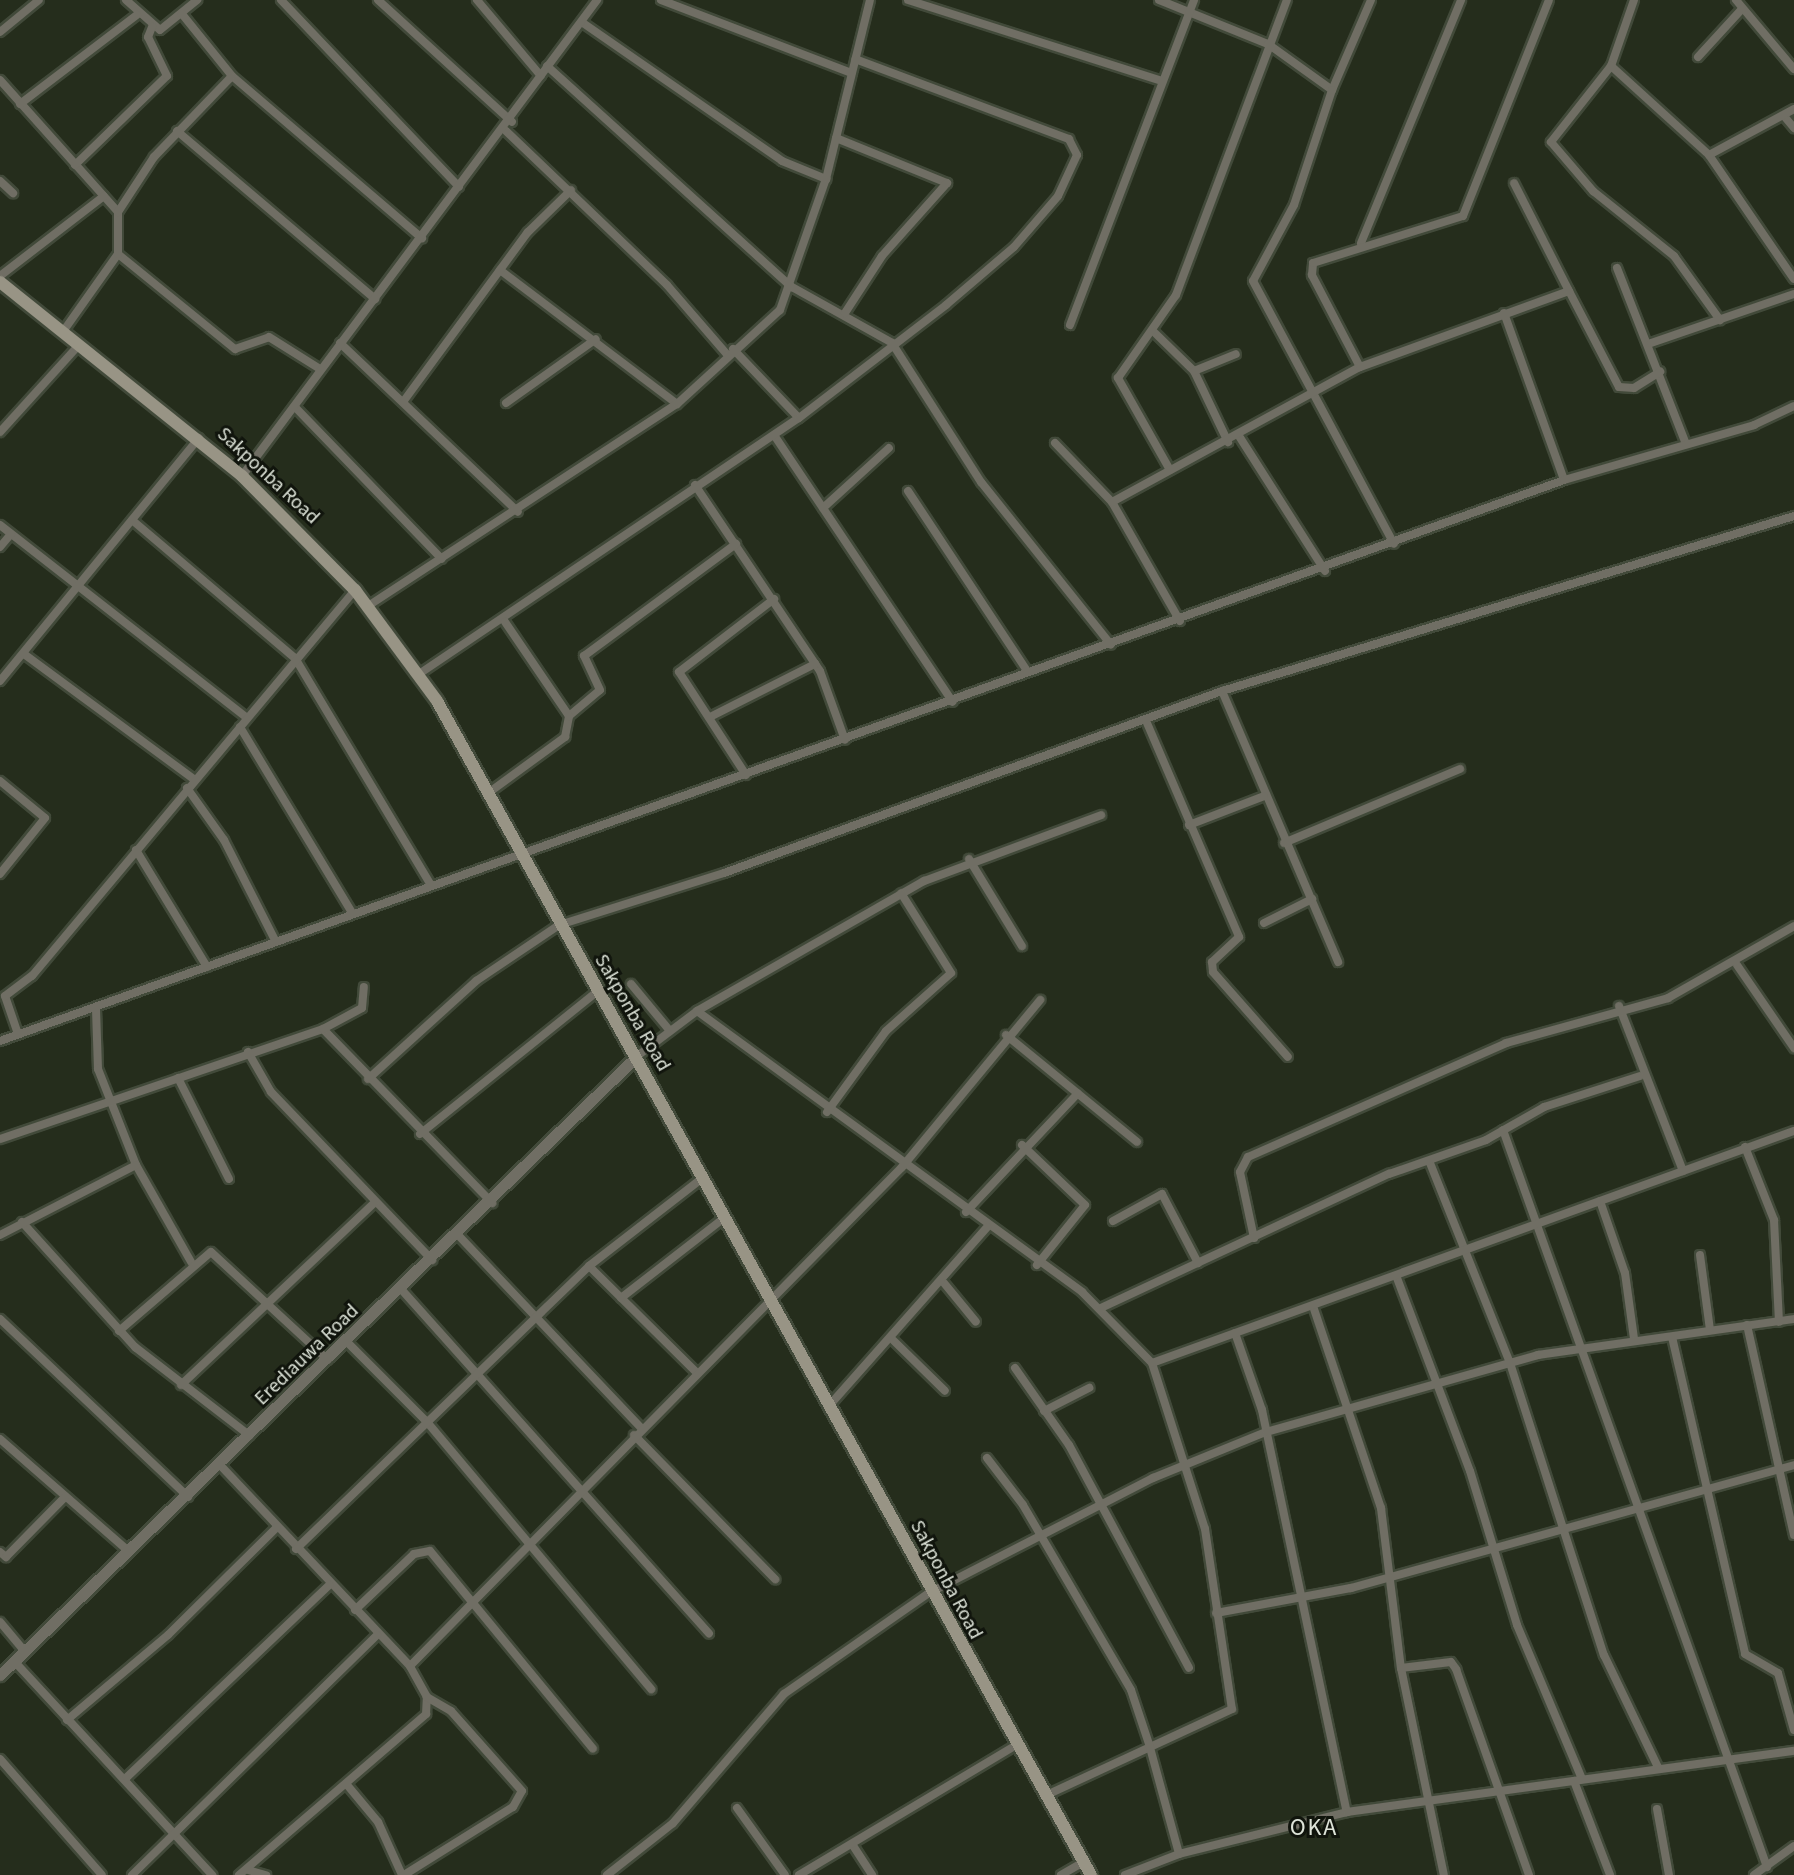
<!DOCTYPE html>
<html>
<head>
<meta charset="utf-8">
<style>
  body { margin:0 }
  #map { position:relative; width:1794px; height:1875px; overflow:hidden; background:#252d1c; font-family:"Source Sans 3",sans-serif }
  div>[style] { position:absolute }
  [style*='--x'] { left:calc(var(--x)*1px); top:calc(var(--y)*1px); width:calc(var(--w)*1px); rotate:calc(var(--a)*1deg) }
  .roads { filter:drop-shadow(2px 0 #424a3a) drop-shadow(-2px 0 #424a3a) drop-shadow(0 2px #424a3a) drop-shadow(0 -2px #424a3a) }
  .minor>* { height:8px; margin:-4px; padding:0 4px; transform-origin:4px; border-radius:4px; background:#706e64 }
  .tertiary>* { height:11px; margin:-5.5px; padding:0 5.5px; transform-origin:5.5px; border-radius:5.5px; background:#706e64 }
  .secondary>* { height:12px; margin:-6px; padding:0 6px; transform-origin:6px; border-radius:6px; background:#989485 }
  span { translate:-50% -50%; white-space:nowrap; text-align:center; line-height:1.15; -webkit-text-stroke:6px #10140c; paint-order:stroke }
  .street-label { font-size:20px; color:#dde3d8 }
  .quarter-label { font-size:24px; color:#dde3d8; letter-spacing:2px }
</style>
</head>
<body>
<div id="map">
  <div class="roads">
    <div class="minor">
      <div style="--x:126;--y:0;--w:45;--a:41.4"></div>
      <div style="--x:160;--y:30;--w:48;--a:-39"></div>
      <div style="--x:281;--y:0;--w:258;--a:46.4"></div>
      <div style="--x:378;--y:0;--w:181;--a:42.3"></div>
      <div style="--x:477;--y:0;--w:99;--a:49.9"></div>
      <div style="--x:661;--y:0;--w:204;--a:21"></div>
      <div style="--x:908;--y:0;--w:267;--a:17.7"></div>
      <div style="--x:1159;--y:0;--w:118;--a:22"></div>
      <div style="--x:1268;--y:44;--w:79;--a:35.7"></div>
      <div style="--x:1371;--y:0;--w:98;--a:113.4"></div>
      <div style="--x:1332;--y:90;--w:121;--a:108.3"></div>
      <div style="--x:1294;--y:205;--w:86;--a:118.3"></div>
      <div style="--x:1253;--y:281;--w:298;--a:61.8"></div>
      <div style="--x:1634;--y:0;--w:70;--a:109.2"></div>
      <div style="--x:1611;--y:66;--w:97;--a:128.3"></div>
      <div style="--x:1551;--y:142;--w:65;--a:49.4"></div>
      <div style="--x:1593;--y:191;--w:104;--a:38.7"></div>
      <div style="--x:1674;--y:256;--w:79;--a:54.3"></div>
      <div style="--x:1736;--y:0;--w:90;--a:50"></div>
      <div style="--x:182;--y:14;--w:80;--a:51.1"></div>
      <div style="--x:232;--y:76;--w:250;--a:40.5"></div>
      <div style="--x:583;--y:23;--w:242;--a:34.7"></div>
      <div style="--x:782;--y:161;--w:48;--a:22.2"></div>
      <div style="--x:0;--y:32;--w:50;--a:-39.4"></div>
      <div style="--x:1698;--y:57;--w:65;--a:-47.5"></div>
      <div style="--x:547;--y:66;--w:330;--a:42.1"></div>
      <div style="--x:792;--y:287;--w:115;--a:29.2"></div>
      <div style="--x:892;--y:343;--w:165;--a:57.4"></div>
      <div style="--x:981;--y:482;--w:208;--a:51.4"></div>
      <div style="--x:1611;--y:66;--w:132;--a:42.2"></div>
      <div style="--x:1709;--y:155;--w:150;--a:55.6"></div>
      <div style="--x:0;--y:80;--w:177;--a:48.2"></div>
      <div style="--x:20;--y:104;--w:147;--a:-37.3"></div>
      <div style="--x:1784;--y:116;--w:16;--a:50"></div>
      <div style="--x:177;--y:131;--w:260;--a:40.3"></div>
      <div style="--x:506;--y:131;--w:223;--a:43.7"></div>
      <div style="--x:667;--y:285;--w:90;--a:49.1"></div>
      <div style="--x:836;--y:138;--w:120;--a:22.1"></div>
      <div style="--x:947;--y:183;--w:98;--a:131.7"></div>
      <div style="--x:882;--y:256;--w:68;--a:123"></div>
      <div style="--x:1709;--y:155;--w:97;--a:-28.4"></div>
      <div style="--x:75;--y:165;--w:128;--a:-44.1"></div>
      <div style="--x:167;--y:76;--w:43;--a:-116"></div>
      <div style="--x:148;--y:37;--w:11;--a:-68"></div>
      <div style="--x:0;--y:181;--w:18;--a:43"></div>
      <div style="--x:1361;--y:243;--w:263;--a:-67.6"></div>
      <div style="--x:118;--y:254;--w:151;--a:39.1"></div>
      <div style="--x:235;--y:349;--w:36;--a:-19"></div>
      <div style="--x:269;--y:337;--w:60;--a:32.1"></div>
      <div style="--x:1617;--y:268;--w:189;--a:68.6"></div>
      <div style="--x:500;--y:270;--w:222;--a:37.1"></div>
      <div style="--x:0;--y:276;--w:131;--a:-37.6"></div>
      <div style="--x:1569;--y:291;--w:108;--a:62.5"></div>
      <div style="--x:1619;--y:387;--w:15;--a:4"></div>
      <div style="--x:1634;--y:388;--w:31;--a:-32"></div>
      <div style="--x:1504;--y:313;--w:177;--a:70.2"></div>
      <div style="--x:1070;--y:325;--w:348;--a:-69.1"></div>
      <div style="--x:62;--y:333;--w:97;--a:-54.7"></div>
      <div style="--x:118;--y:254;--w:42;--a:-90"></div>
      <div style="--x:118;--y:212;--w:66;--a:-56.8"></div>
      <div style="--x:154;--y:157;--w:112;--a:-46.1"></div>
      <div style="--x:1155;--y:333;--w:54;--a:44.3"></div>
      <div style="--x:1194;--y:371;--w:79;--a:64.4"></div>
      <div style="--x:340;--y:343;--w:245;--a:43.5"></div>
      <div style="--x:1651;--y:343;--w:151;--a:-18.9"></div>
      <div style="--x:733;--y:349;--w:95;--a:46.3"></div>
      <div style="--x:1360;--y:367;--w:104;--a:-117.6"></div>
      <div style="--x:1312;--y:275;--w:12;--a:-85"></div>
      <div style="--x:1313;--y:263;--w:157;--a:-17.4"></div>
      <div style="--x:1463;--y:216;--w:232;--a:-68.3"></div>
      <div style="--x:1194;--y:371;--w:45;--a:-22"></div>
      <div style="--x:403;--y:402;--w:211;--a:-53.7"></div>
      <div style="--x:528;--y:232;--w:60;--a:-44.3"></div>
      <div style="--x:506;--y:403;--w:110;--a:-35.4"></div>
      <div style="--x:295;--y:407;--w:211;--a:46"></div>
      <div style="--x:0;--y:432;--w:116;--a:-47.8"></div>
      <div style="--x:774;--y:435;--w:321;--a:56.2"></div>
      <div style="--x:1239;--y:436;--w:160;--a:57.5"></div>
      <div style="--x:1055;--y:443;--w:82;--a:46"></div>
      <div style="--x:1112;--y:502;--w:137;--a:60.3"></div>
      <div style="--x:1170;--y:470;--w:106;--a:-119.5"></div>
      <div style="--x:1118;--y:378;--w:101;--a:-55.1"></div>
      <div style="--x:1176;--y:295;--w:315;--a:-69.4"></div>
      <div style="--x:242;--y:476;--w:594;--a:-53.28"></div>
      <div style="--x:695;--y:485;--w:224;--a:56.1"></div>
      <div style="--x:820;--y:671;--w:73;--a:70.1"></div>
      <div style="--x:908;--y:491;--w:216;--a:56.5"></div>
      <div style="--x:1112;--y:502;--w:282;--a:-28.6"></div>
      <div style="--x:1360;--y:367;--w:222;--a:-20"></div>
      <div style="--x:1569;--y:291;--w:121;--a:-117"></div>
      <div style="--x:823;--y:508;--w:89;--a:-42.3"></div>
      <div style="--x:132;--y:520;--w:214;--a:40.3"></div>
      <div style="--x:295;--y:658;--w:263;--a:59.1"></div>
      <div style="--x:0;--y:525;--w:313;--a:38"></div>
      <div style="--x:0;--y:547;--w:17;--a:-50"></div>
      <div style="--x:368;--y:606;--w:369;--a:-33.2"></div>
      <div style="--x:677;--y:404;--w:139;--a:-42.4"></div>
      <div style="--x:780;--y:310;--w:139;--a:-70.7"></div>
      <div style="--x:826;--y:179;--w:184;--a:-76.2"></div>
      <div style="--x:24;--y:654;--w:212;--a:36.4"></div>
      <div style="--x:419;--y:674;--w:458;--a:-34"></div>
      <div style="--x:799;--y:418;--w:185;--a:-37.5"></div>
      <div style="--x:946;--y:305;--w:89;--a:-40.5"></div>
      <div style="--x:1014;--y:247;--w:67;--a:-49.2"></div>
      <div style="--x:1058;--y:196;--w:45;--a:-65.1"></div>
      <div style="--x:1077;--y:155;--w:18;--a:-117"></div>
      <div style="--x:1069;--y:139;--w:228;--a:-159.5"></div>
      <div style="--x:0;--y:681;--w:314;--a:-50.7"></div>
      <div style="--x:1222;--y:691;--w:295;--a:66.8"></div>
      <div style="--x:569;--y:716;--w:40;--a:-40"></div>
      <div style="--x:600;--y:690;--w:38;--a:-115"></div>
      <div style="--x:584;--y:656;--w:189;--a:-36.4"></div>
      <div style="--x:710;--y:717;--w:118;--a:-26.8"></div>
      <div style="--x:1147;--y:723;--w:233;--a:66.7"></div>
      <div style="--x:1239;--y:937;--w:37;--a:137"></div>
      <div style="--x:1212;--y:962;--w:10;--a:84"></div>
      <div style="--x:1213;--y:972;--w:113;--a:48.6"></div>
      <div style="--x:240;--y:727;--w:218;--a:58.9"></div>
      <div style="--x:746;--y:775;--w:123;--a:-123"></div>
      <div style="--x:679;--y:672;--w:120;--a:-37.5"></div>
      <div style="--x:0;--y:781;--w:58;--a:39.4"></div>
      <div style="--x:45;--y:818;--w:72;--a:128.8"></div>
      <div style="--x:187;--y:788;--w:64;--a:54.6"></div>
      <div style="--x:224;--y:840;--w:114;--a:63"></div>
      <div style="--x:491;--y:791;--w:92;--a:-36.1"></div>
      <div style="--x:565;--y:737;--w:21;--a:-79"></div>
      <div style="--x:569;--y:716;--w:114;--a:-124.2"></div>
      <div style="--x:1189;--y:825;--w:80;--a:-21.1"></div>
      <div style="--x:1284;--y:843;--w:191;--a:-22.8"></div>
      <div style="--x:136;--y:850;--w:137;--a:58.7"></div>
      <div style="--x:969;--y:859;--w:102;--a:58.7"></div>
      <div style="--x:1264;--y:923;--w:54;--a:-26.6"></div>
      <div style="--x:1737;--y:965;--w:101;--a:55.5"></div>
      <div style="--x:631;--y:984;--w:61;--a:50.3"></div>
      <div style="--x:1619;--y:1006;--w:177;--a:68.8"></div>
      <div style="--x:96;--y:1009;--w:60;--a:88.1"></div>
      <div style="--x:98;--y:1069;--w:103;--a:68.4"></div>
      <div style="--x:136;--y:1165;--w:112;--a:60.4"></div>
      <div style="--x:697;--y:1011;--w:262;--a:-29.8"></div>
      <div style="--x:924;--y:881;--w:189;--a:-20.4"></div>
      <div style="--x:323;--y:1029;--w:243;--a:45.8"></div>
      <div style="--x:18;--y:1034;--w:40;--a:-108.9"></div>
      <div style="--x:5;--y:996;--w:34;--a:-37"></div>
      <div style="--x:32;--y:976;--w:503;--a:-50.08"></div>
      <div style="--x:1006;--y:1035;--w:169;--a:39.2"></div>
      <div style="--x:0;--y:1041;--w:1662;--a:-19.73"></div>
      <div style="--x:1564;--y:480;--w:198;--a:-16.1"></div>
      <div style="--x:1754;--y:425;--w:44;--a:-25.4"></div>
      <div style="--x:248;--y:1052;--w:46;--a:60.1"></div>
      <div style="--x:271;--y:1092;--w:233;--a:46.2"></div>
      <div style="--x:636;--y:1057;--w:76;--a:-37"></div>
      <div style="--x:697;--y:1011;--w:477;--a:36.1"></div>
      <div style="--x:1082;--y:1292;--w:100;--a:45.4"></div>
      <div style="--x:1152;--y:1363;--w:174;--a:72.3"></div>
      <div style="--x:1205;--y:1529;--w:182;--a:81.5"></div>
      <div style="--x:1232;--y:1709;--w:206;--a:155.1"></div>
      <div style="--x:178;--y:1078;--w:113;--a:63.2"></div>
      <div style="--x:368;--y:1079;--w:146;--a:-42.2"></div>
      <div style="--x:476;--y:981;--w:100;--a:-34"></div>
      <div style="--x:559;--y:925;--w:173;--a:-17.5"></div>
      <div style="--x:724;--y:873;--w:530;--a:-20.08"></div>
      <div style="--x:1222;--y:691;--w:598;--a:-17.01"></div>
      <div style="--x:827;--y:1112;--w:100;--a:-53.9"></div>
      <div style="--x:886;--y:1031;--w:87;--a:-41.7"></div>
      <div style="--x:951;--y:973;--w:94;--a:-122"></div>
      <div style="--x:1503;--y:1130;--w:783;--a:70.29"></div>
      <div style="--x:420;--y:1134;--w:228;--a:-38.8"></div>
      <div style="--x:0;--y:1139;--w:341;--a:-18.8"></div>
      <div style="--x:323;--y:1029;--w:44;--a:-28.3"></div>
      <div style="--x:362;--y:1008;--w:21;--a:-85"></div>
      <div style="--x:1022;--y:1145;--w:87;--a:43.6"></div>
      <div style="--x:1085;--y:1205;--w:77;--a:128.7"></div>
      <div style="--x:1745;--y:1147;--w:79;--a:68.3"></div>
      <div style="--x:1774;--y:1220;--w:102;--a:87.2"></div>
      <div style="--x:1430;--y:1163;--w:215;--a:68.2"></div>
      <div style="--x:1510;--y:1363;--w:307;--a:72.2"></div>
      <div style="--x:1604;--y:1655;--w:124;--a:64.3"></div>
      <div style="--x:1600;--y:1201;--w:76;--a:70.9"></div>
      <div style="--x:1625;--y:1273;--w:67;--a:82.2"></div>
      <div style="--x:966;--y:1212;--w:163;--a:-46.7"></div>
      <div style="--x:1113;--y:1221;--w:56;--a:-28.9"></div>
      <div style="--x:1162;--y:1194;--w:78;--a:62.4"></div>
      <div style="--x:22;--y:1222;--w:169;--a:47.9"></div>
      <div style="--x:135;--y:1347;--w:145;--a:37.7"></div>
      <div style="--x:0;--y:1235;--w:153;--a:-27.2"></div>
      <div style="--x:459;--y:1236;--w:265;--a:46.5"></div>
      <div style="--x:1254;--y:1238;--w:67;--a:-102"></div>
      <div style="--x:1240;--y:1172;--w:17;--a:-62"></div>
      <div style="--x:1248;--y:1157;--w:282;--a:-23.8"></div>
      <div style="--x:1506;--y:1043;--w:168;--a:-15.5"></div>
      <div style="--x:1668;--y:998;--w:145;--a:-29.7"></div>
      <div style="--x:1700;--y:1255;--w:76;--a:82.4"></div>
      <div style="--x:589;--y:1266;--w:149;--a:44.7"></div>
      <div style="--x:1397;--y:1278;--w:206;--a:69.3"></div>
      <div style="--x:1470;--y:1471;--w:161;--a:73"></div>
      <div style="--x:1517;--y:1625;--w:167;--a:67.1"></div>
      <div style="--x:944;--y:1283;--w:50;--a:50.6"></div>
      <div style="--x:401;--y:1289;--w:462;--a:48.2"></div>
      <div style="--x:621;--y:1298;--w:129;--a:-37.8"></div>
      <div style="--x:1313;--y:1306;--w:213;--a:71.4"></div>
      <div style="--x:1381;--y:1508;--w:161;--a:82.9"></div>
      <div style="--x:1401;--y:1668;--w:211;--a:78.3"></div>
      <div style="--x:1101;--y:1308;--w:318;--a:-25"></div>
      <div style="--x:1389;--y:1174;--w:103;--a:-19.3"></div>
      <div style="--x:1486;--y:1140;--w:67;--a:-29.6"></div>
      <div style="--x:1544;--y:1107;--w:101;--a:-17.9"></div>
      <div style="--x:0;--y:1319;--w:259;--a:43.4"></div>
      <div style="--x:1747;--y:1325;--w:215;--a:77.4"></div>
      <div style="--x:119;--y:1331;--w:121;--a:-40.7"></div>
      <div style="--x:211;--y:1252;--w:159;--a:42.7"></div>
      <div style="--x:1235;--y:1333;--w:82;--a:70.7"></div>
      <div style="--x:1262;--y:1410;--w:411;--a:78.1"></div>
      <div style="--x:1672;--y:1337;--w:325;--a:77"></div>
      <div style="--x:1745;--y:1654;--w:38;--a:30"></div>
      <div style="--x:1778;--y:1673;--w:59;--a:74.3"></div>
      <div style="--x:894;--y:1341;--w:71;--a:44.4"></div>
      <div style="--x:347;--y:1342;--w:113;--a:45"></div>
      <div style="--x:427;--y:1422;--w:349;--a:50"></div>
      <div style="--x:1152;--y:1363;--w:683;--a:-19.87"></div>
      <div style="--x:1015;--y:1368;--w:94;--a:55"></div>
      <div style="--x:1069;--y:1445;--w:253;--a:61.7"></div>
      <div style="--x:181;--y:1385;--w:267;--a:-43.3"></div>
      <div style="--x:828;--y:1407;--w:240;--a:-48.5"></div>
      <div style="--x:1044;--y:1411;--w:51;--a:-27.1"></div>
      <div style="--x:634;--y:1435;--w:202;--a:45.6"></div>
      <div style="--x:0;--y:1439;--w:166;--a:41.1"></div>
      <div style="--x:987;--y:1458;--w:59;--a:52.5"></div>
      <div style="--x:1023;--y:1505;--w:214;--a:59.7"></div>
      <div style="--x:1131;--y:1690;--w:57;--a:71.6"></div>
      <div style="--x:1149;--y:1744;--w:114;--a:74.7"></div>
      <div style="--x:1179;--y:1854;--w:58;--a:158.7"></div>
      <div style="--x:220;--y:1465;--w:277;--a:46.6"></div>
      <div style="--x:410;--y:1666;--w:701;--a:-45.4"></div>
      <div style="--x:902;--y:1167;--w:217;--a:-50.4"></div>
      <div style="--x:296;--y:1549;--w:407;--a:-44"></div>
      <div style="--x:589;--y:1266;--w:142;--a:-37.8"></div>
      <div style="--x:0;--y:1552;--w:8;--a:40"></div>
      <div style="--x:6;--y:1557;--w:84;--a:-45.5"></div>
      <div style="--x:355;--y:1610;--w:81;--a:-43.5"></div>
      <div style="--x:414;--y:1554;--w:16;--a:-11"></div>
      <div style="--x:430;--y:1551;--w:256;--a:50.5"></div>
      <div style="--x:1216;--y:1613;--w:137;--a:-10.5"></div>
      <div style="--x:1351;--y:1588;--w:460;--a:-15.5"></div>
      <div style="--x:0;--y:1622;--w:38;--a:50"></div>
      <div style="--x:14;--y:1661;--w:292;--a:47.2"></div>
      <div style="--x:1401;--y:1668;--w:50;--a:-6.8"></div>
      <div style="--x:1451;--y:1662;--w:9;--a:54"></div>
      <div style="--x:1456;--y:1669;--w:219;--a:70.5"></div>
      <div style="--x:67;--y:1720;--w:132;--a:-40.1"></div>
      <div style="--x:168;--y:1635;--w:153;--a:-44.7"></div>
      <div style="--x:0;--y:1759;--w:154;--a:48.7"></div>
      <div style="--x:127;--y:1777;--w:279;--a:-43.5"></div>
      <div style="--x:1574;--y:1781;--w:101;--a:69"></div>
      <div style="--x:348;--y:1786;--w:47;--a:50.2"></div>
      <div style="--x:378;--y:1822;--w:58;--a:65.6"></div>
      <div style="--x:737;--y:1808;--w:82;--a:54.4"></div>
      <div style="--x:1657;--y:1809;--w:67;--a:79.7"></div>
      <div style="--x:852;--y:1844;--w:37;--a:57"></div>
      <div style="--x:1179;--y:1854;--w:173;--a:-14"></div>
      <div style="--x:1347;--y:1812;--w:451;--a:-7.8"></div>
      <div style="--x:248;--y:1870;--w:19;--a:16"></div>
      <div style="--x:132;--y:1875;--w:343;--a:-44.4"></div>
      <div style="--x:239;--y:1875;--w:247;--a:-40.7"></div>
      <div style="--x:426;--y:1714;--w:17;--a:-87"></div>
      <div style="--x:427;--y:1697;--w:35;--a:-119"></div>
      <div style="--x:404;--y:1875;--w:128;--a:-32"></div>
      <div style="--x:513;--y:1807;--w:18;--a:-61"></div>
      <div style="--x:522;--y:1791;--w:107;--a:-131.6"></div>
      <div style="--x:451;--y:1711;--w:28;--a:-150"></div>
      <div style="--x:607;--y:1875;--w:84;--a:-38.2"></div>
      <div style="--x:673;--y:1823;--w:170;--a:-49.3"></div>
      <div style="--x:784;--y:1694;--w:177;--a:-34.9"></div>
      <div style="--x:929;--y:1593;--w:252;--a:-27.2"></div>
      <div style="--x:1153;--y:1478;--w:122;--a:-22.2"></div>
      <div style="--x:1266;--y:1432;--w:283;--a:-15.8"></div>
      <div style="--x:1538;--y:1355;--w:259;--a:-8"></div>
      <div style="--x:799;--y:1875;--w:253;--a:-30.9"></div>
      <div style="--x:1061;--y:1875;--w:24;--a:-30"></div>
      <div style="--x:1754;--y:1875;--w:49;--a:-35.9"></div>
    </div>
    <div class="tertiary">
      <div style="--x:0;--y:1675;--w:887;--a:-44.18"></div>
    </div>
    <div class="secondary">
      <div style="--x:0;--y:282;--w:310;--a:38.7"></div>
      <div style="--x:242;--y:476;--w:161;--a:45.3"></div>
      <div style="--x:355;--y:590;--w:138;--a:53.5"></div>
      <div style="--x:437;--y:701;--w:1344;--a:60.88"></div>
    </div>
  </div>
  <div class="street-label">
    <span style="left:268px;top:476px;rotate:43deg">Sakponba Road</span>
    <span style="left:632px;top:1013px;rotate:60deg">Sakponba Road</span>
    <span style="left:307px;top:1355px;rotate:-44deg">Erediauwa Road</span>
    <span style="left:946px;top:1580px;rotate:62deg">Sakponba Road</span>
  </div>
  <div class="quarter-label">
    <span style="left:1314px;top:1828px">OKA</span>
  </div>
</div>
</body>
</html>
